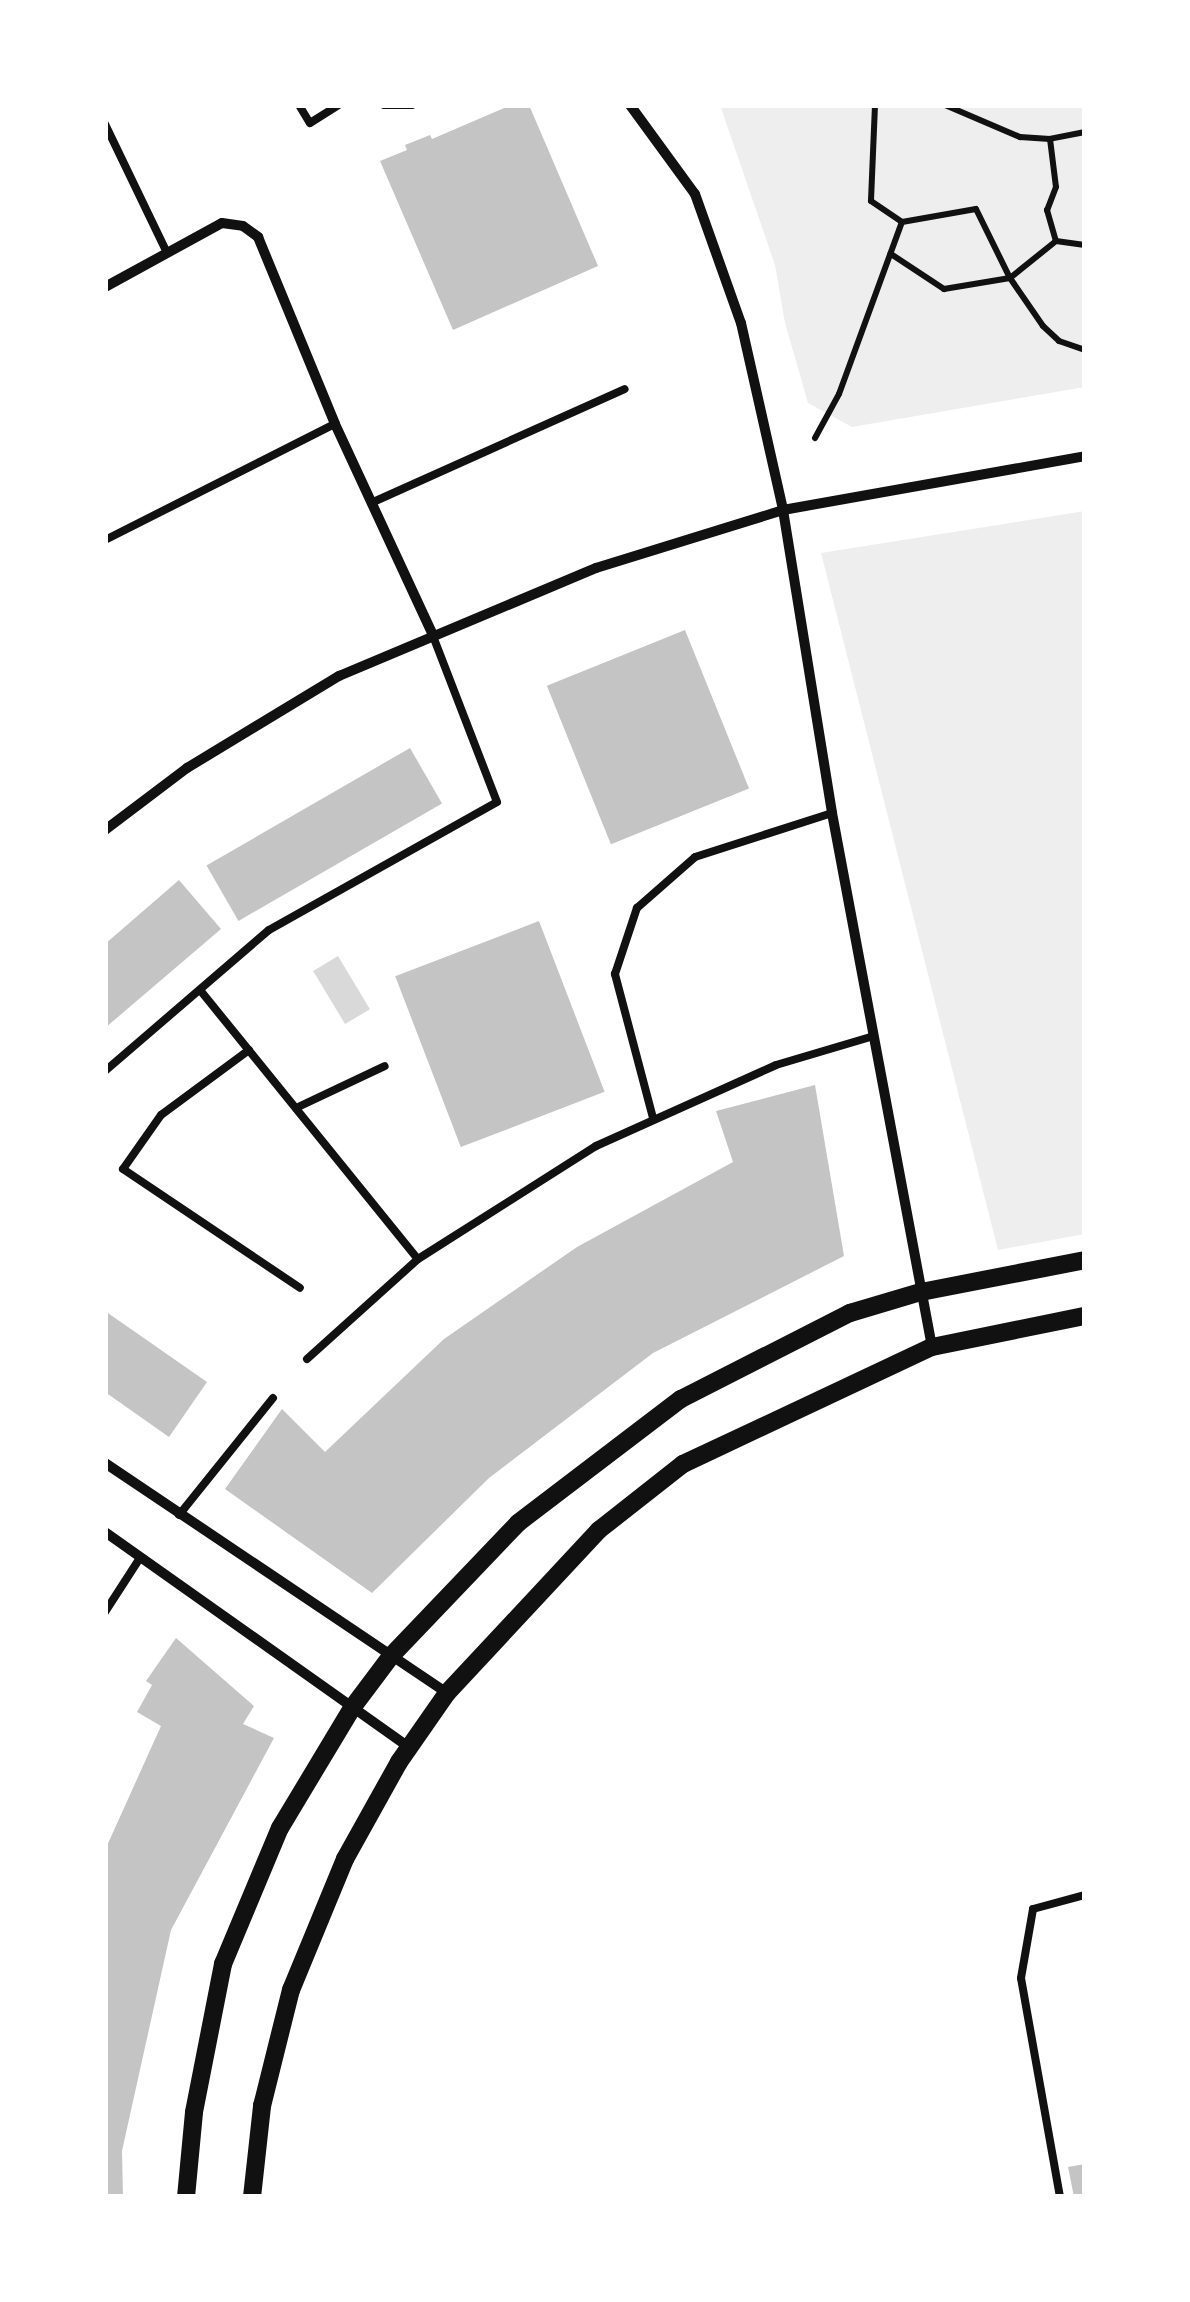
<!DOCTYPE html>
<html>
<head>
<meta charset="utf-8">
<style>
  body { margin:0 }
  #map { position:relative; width:1190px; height:2302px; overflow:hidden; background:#fff; font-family:"Open Sans",sans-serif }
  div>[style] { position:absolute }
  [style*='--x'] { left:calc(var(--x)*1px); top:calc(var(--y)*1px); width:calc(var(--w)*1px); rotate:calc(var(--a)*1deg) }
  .green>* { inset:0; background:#eee }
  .water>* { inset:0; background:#d9d9d9; transform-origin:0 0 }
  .building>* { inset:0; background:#c4c4c4; transform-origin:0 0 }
  .path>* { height:6px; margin:-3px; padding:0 3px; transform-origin:3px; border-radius:3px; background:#111 }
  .service>* { height:8px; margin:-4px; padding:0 4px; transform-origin:4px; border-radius:4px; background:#111 }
  .minor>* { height:10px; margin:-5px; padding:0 5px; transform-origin:5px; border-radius:5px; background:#111 }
  .tertiary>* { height:18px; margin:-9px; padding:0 9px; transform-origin:9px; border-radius:9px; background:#111 }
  span { translate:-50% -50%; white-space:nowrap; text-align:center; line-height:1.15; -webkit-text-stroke:8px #fff; paint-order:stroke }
  .frame { position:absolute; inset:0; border:108px solid #fff; pointer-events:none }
</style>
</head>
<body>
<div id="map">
  <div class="green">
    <div style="clip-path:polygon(720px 105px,1085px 105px,1085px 387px,852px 427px,808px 403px,785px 323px,775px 265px)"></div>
    <div style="clip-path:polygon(1085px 511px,1085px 1234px,998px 1250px,821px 553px)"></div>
  </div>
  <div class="water">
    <div style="left:338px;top:956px;width:62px;height:29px;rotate:59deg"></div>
  </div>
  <div class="building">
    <div style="clip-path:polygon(511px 105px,529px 105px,598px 266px,453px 330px,380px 161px,407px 150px,405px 145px,430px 135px,432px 139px)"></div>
    <div style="left:685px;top:630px;width:171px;height:149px;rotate:68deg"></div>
    <div style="left:410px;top:748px;width:64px;height:235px;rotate:60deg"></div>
    <div style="clip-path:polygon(179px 880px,221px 929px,105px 1028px,105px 944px)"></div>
    <div style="left:539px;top:921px;width:183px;height:154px;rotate:69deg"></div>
    <div style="clip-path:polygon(815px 1085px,844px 1256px,653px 1353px,489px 1478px,372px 1593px,225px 1489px,282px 1409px,325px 1452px,444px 1339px,577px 1247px,733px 1162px,716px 1111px)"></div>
    <div style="clip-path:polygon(105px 1311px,207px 1382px,169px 1437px,105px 1392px)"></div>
    <div style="clip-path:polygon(176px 1638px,254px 1706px,243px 1724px,274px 1738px,171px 1930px,122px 2151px,123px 2197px,105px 2197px,105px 1850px,161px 1726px,137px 1712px,152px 1685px,146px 1681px)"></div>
    <div style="clip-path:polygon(1085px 2164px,1085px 2197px,1074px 2197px,1068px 2167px)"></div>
  </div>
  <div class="path">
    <div style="--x:875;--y:105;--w:96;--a:92.4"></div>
    <div style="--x:871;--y:201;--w:37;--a:34"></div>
    <div style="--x:945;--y:105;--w:82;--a:23.1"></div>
    <div style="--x:1020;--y:137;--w:30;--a:4"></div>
    <div style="--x:1085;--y:132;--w:36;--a:169"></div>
    <div style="--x:1050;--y:139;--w:48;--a:82.9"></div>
    <div style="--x:1056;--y:187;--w:25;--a:111"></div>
    <div style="--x:1047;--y:210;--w:32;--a:74"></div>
    <div style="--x:1056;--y:241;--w:59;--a:141.2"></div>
    <div style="--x:1010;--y:278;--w:58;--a:55.5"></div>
    <div style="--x:1043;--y:326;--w:22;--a:43"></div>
    <div style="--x:1059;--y:341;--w:28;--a:19"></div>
    <div style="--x:1056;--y:241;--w:29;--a:8"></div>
    <div style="--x:815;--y:438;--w:50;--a:-61.4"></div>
    <div style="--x:839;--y:394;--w:183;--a:-69.9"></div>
    <div style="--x:902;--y:222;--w:75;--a:-10"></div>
    <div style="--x:976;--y:209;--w:77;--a:63.8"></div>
    <div style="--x:1010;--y:278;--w:67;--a:170.5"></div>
    <div style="--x:944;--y:289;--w:64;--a:-146.6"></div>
  </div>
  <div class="service">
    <div style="--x:299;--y:105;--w:21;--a:59"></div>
    <div style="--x:310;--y:123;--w:34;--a:-32"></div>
    <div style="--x:384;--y:105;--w:28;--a:0"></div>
    <div style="--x:105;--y:124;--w:141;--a:64.3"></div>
    <div style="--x:371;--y:503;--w:278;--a:-24.2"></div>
    <div style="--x:105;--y:540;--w:258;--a:-26.8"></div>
    <div style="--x:200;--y:990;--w:346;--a:51"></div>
    <div style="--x:249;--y:1050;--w:109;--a:143.5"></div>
    <div style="--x:161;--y:1115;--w:66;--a:125.1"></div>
    <div style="--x:123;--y:1169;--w:213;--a:33.9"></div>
    <div style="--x:105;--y:1071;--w:216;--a:-40.7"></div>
    <div style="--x:269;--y:930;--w:261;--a:-29.3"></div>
    <div style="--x:497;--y:802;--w:178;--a:-111.1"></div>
    <div style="--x:296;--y:1108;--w:98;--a:-25.3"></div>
    <div style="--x:653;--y:1118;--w:149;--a:-104.8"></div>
    <div style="--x:615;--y:974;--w:70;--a:-71.6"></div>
    <div style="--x:637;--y:908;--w:77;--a:-41.3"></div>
    <div style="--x:695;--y:857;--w:144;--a:-17.8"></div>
    <div style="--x:307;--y:1359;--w:149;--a:-42"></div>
    <div style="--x:418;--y:1259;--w:211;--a:-32.4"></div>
    <div style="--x:596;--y:1146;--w:197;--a:-24.2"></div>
    <div style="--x:776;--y:1065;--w:102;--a:-16.5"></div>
    <div style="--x:179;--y:1515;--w:150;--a:-51.2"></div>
    <div style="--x:105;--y:1612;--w:64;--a:-57.1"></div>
    <div style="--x:1060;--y:2197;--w:222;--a:-100.1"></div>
    <div style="--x:1021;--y:1978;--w:70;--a:-80.1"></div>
    <div style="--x:1033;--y:1909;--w:54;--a:-15.1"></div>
  </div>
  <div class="minor">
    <div style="--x:630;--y:105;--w:110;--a:53.9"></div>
    <div style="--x:695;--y:194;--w:137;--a:70.4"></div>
    <div style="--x:741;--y:323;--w:192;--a:77.3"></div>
    <div style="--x:783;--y:510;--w:307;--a:80.8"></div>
    <div style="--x:832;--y:813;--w:543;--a:79.39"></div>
    <div style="--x:105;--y:287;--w:133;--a:-28.7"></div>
    <div style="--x:222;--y:223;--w:21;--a:8"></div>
    <div style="--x:243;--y:226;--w:19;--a:36"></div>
    <div style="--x:258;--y:237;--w:202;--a:67.6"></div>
    <div style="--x:335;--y:424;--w:230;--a:65.1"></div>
    <div style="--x:105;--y:830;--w:103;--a:-37.1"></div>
    <div style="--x:187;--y:768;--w:178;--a:-31.2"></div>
    <div style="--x:339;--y:676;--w:279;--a:-22.8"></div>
    <div style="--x:596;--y:568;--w:196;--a:-17.2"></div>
    <div style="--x:783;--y:510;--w:307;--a:-10.1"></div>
    <div style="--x:105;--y:1463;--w:412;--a:33.9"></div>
    <div style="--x:105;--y:1532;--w:374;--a:35.3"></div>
  </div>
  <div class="tertiary">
    <div style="--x:186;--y:2197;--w:85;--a:-84.6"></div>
    <div style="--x:194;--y:2112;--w:151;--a:-78.9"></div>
    <div style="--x:223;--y:1964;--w:147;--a:-67.3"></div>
    <div style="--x:280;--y:1828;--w:140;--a:-59"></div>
    <div style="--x:352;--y:1708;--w:65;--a:-53.1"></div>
    <div style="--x:391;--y:1656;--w:184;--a:-46.3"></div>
    <div style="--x:518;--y:1523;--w:205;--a:-37.3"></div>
    <div style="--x:681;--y:1399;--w:190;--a:-27"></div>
    <div style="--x:850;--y:1313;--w:74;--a:-16.5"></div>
    <div style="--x:921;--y:1292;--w:167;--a:-11"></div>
    <div style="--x:252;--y:2197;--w:92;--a:-83.7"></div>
    <div style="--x:262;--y:2106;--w:120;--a:-76"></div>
    <div style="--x:291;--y:1990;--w:142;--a:-67.6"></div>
    <div style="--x:345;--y:1859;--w:111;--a:-60.9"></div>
    <div style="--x:399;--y:1762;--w:84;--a:-55.2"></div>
    <div style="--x:447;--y:1693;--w:223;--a:-47"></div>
    <div style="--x:599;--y:1530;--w:107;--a:-38.2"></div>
    <div style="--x:683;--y:1464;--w:275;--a:-25.2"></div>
    <div style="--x:932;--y:1347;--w:156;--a:-11.5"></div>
  </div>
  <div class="frame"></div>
</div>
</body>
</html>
